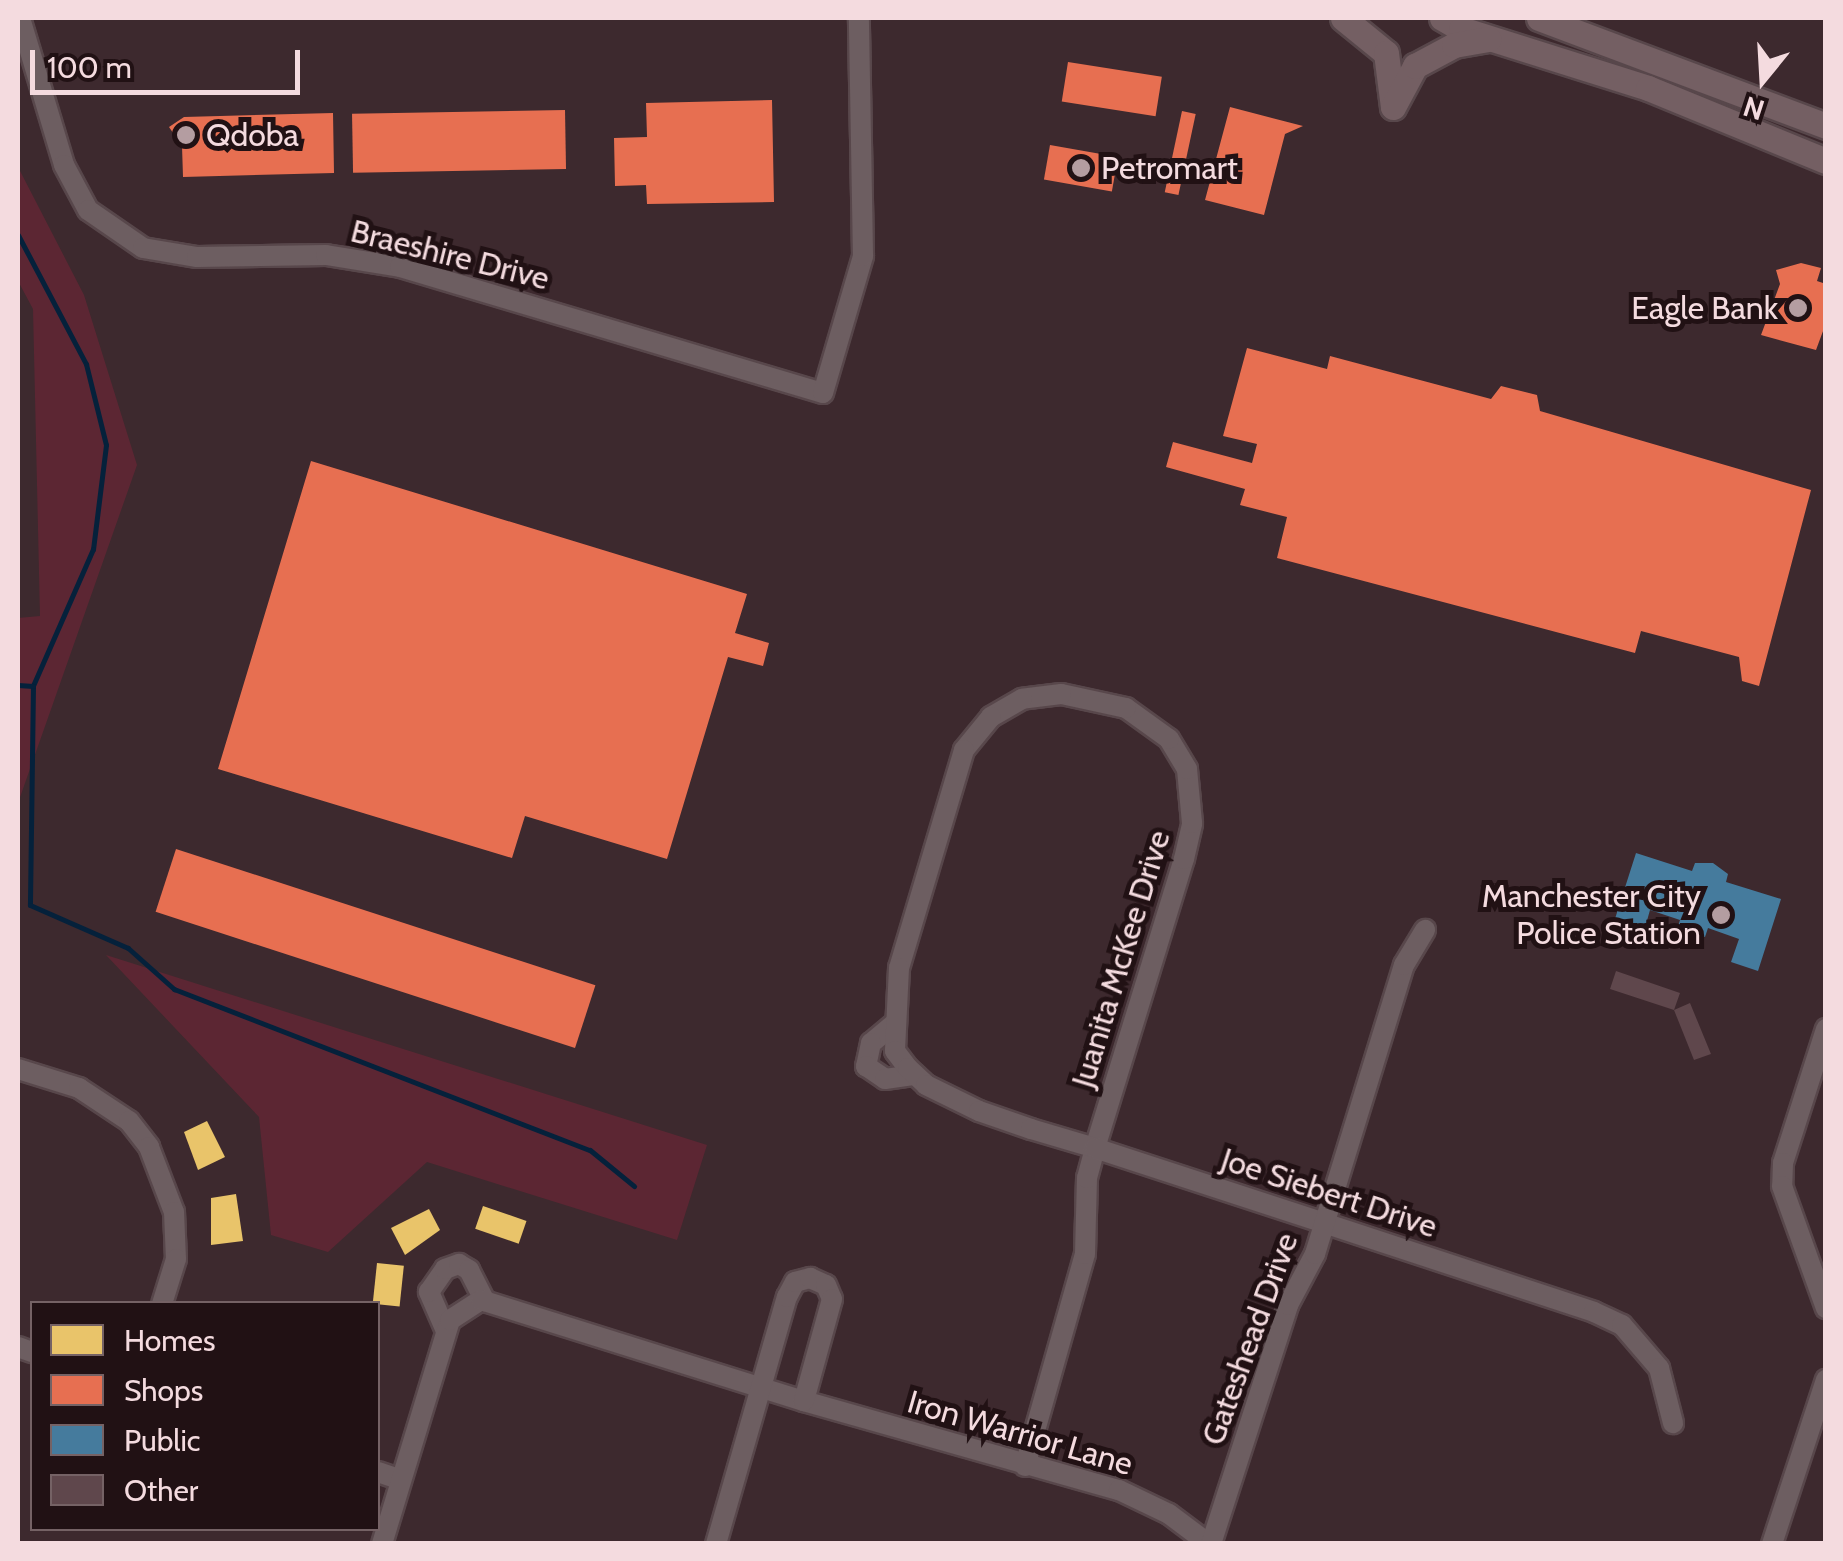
<!DOCTYPE html>
<html>
<head>
<meta charset="utf-8">
<style>
  body { margin:0 }
  #map { position:relative; width:1843px; height:1561px; overflow:hidden; background:#3d292e; font-family:Cabin,sans-serif }
  div>[style] { position:absolute }
  [style*='--x'] { left:calc(var(--x)*1px); top:calc(var(--y)*1px); width:calc(var(--w)*1px); rotate:calc(var(--a)*1deg) }
  .green>* { inset:0; background:#5c2633 }
  .homes>* { inset:0; background:#e9c46a; transform-origin:0 0 }
  .shops>* { inset:0; background:#e76f51; transform-origin:0 0 }
  .public>* { inset:0; background:#457b9d }
  .stream>* { height:5px; margin:-2.5px; padding:0 2.5px; transform-origin:2.5px; border-radius:2.5px; background:#05213b }
  .building>* { inset:0; background:#5f474c }
  .roads { filter:drop-shadow(2px 0 #58474b) drop-shadow(-2px 0 #58474b) drop-shadow(0 2px #58474b) drop-shadow(0 -2px #58474b) }
  .minor>* { height:20px; margin:-10px; padding:0 10px; transform-origin:10px; border-radius:10px; background:#6d5e61 }
  .major>* { height:25px; margin:-12.5px; padding:0 12.5px; transform-origin:12.5px; border-radius:12.5px; background:#745f63 }
  .dots>* { width:28px; height:28px; translate:-50% -50%; box-sizing:border-box; border:5px solid #211114; border-radius:50% }
  span { translate:-50% -50%; white-space:nowrap; text-align:center; line-height:1.15; -webkit-text-stroke:10px #211114; paint-order:stroke }
  .poi-label { font-size:32px; color:#f4dbdf }
  .left { translate:0 -50%; text-align:left }
  .right { translate:-100% -50%; text-align:right }
  .street-label { font-size:32px; color:#f4dbdf }
  .frame { position:absolute; inset:0; border:20px solid #f4dbdf; pointer-events:none }
  .legend { position:absolute; left:30px; top:1301px; width:350px; height:230px; box-sizing:border-box; background:#211114; border:2px solid #756265; margin:0; padding:12px 18px; list-style:none; font-size:30px; color:#f4dbdf }
  .legend li { display:flex; align-items:center; gap:20px; height:50px }
  .legend b { width:50px; border:2px solid #756265 }
  .north { position:absolute; left:1713px; top:30px; width:100px; height:100px; -webkit-text-stroke:8px #211114; paint-order:stroke; rotate:198deg; font-size:28px; font-weight:700; line-height:40px; text-align:center; color:#f4dbdf }
  .north::after { content:''; display:block; margin:auto; width:35px; height:45px; background:#f4dbdf; clip-path:polygon(50% 0,100% 100%,50% 72%,0 100%) }
  .scale { position:absolute; left:30px; top:50px; width:270px; height:45px; box-sizing:border-box; border:5px solid #f4dbdf; border-top:0; padding-left:12px; font-size:30px; line-height:35px; white-space:nowrap; color:#f4dbdf; -webkit-text-stroke:8px #211114; paint-order:stroke }
</style>
</head>
<body>
<div id="map">
  <div class="green">
    <div style="clip-path:polygon(18px 167px,84px 295px,137px 465px,18px 803px,18px 618px,40px 616px,33px 309px,18px 281px)"></div>
    <div style="clip-path:polygon(106px 955px,707px 1145px,677px 1240px,427px 1162px,328px 1252px,271px 1235px,259px 1117px)"></div>
  </div>
  <div class="homes">
    <div style="clip-path:polygon(207px 1121px,225px 1157px,198px 1170px,184px 1132px)"></div>
    <div style="clip-path:polygon(236px 1194px,243px 1241px,211px 1245px,211px 1198px)"></div>
    <div style="left:483px;top:1206px;width:46px;height:24px;rotate:19deg"></div>
    <div style="clip-path:polygon(429px 1209px,440px 1230px,405px 1255px,391px 1228px)"></div>
    <div style="left:377px;top:1263px;width:27px;height:41px;rotate:6deg"></div>
  </div>
  <div class="shops">
    <div style="left:1068px;top:62px;width:95px;height:40px;rotate:9deg"></div>
    <div style="clip-path:polygon(772px 100px,774px 202px,647px 204px,646px 185px,615px 186px,614px 138px,647px 137px,646px 103px)"></div>
    <div style="clip-path:polygon(1230px 107px,1303px 126px,1285px 134px,1264px 215px,1205px 200px)"></div>
    <div style="left:565px;top:110px;width:59px;height:213px;rotate:89deg"></div>
    <div style="left:1182px;top:111px;width:14px;height:83px;rotate:12deg"></div>
    <div style="clip-path:polygon(333px 113px,334px 173px,183px 177px,182px 146px,169px 127px,184px 117px)"></div>
    <div style="left:1050px;top:145px;width:69px;height:35px;rotate:10deg"></div>
    <div style="clip-path:polygon(1801px 263px,1821px 268px,1817px 281px,1826px 284px,1826px 323px,1816px 350px,1761px 335px,1780px 284px,1776px 270px)"></div>
    <div style="clip-path:polygon(1247px 348px,1327px 369px,1330px 356px,1491px 399px,1501px 386px,1537px 395px,1540px 411px,1811px 490px,1759px 686px,1742px 681px,1739px 657px,1641px 631px,1635px 653px,1277px 558px,1287px 517px,1240px 505px,1245px 489px,1166px 467px,1173px 442px,1252px 463px,1257px 444px,1223px 436px)"></div>
    <div style="clip-path:polygon(311px 461px,747px 594px,735px 633px,769px 643px,763px 666px,728px 657px,667px 859px,525px 816px,512px 858px,218px 769px)"></div>
    <div style="left:176px;top:849px;width:441px;height:66px;rotate:18deg"></div>
  </div>
  <div class="public">
    <div style="clip-path:polygon(1636px 853px,1692px 871px,1695px 863px,1713px 863px,1728px 874px,1726px 882px,1781px 899px,1758px 971px,1731px 962px,1739px 939px,1708px 928px,1705px 937px,1677px 929px,1680px 920px,1650px 910px,1643px 935px,1613px 925px)"></div>
  </div>
  <div class="stream">
    <div style="--x:18;--y:235;--w:146;--a:62.2"></div>
    <div style="--x:86;--y:364;--w:83;--a:76.1"></div>
    <div style="--x:106;--y:445;--w:105;--a:97.1"></div>
    <div style="--x:93;--y:549;--w:150;--a:113.7"></div>
    <div style="--x:33;--y:686;--w:219;--a:90.8"></div>
    <div style="--x:30;--y:905;--w:107;--a:23.7"></div>
    <div style="--x:128;--y:948;--w:62;--a:41.7"></div>
    <div style="--x:174;--y:989;--w:446;--a:21.2"></div>
    <div style="--x:590;--y:1150;--w:57;--a:39.3"></div>
    <div style="--x:18;--y:685;--w:15;--a:4"></div>
  </div>
  <div class="building">
    <div style="clip-path:polygon(1616px 971px,1680px 993px,1674px 1010px,1690px 1003px,1711px 1054px,1694px 1060px,1674px 1010px,1610px 989px)"></div>
  </div>
  <div class="roads">
    <div class="minor">
      <div style="--x:20;--y:18;--w:153;--a:73.3"></div>
      <div style="--x:64;--y:165;--w:51;--a:61.9"></div>
      <div style="--x:88;--y:210;--w:67;--a:34.6"></div>
      <div style="--x:143;--y:248;--w:55;--a:9.5"></div>
      <div style="--x:197;--y:257;--w:129;--a:-0.9"></div>
      <div style="--x:326;--y:255;--w:75;--a:9.2"></div>
      <div style="--x:400;--y:267;--w:441;--a:16.6"></div>
      <div style="--x:823;--y:393;--w:143;--a:-73.7"></div>
      <div style="--x:863;--y:256;--w:238;--a:-91"></div>
      <div style="--x:894;--y:1024;--w:30;--a:140"></div>
      <div style="--x:871;--y:1043;--w:24;--a:102"></div>
      <div style="--x:866;--y:1066;--w:23;--a:34"></div>
      <div style="--x:885;--y:1079;--w:30;--a:-8"></div>
      <div style="--x:1826;--y:1029;--w:141;--a:107.8"></div>
      <div style="--x:1783;--y:1163;--w:23;--a:92"></div>
      <div style="--x:1782;--y:1186;--w:130;--a:70.2"></div>
      <div style="--x:18;--y:1069;--w:64;--a:17.3"></div>
      <div style="--x:79;--y:1088;--w:60;--a:33.4"></div>
      <div style="--x:129;--y:1121;--w:33;--a:52"></div>
      <div style="--x:149;--y:1147;--w:70;--a:69"></div>
      <div style="--x:174;--y:1212;--w:47;--a:87.6"></div>
      <div style="--x:176;--y:1259;--w:47;--a:107.3"></div>
      <div style="--x:446;--y:1331;--w:43;--a:-113.6"></div>
      <div style="--x:429;--y:1292;--w:28;--a:-55"></div>
      <div style="--x:445;--y:1269;--w:15;--a:-20"></div>
      <div style="--x:459;--y:1264;--w:12;--a:31"></div>
      <div style="--x:469;--y:1270;--w:35;--a:63"></div>
      <div style="--x:18;--y:1347;--w:15;--a:20"></div>
      <div style="--x:1025;--y:1466;--w:220;--a:-74.2"></div>
      <div style="--x:1085;--y:1254;--w:76;--a:-88.5"></div>
      <div style="--x:1087;--y:1178;--w:31;--a:-75"></div>
      <div style="--x:1095;--y:1148;--w:302;--a:-72.9"></div>
      <div style="--x:1184;--y:859;--w:37;--a:-77"></div>
      <div style="--x:1192;--y:823;--w:54;--a:-95.3"></div>
      <div style="--x:1187;--y:769;--w:35;--a:-121"></div>
      <div style="--x:1169;--y:739;--w:53;--a:-144.2"></div>
      <div style="--x:1126;--y:708;--w:66;--a:-167.8"></div>
      <div style="--x:1061;--y:694;--w:39;--a:173"></div>
      <div style="--x:1022;--y:699;--w:36;--a:150"></div>
      <div style="--x:991;--y:717;--w:43;--a:129.3"></div>
      <div style="--x:964;--y:750;--w:227;--a:106.6"></div>
      <div style="--x:899;--y:968;--w:83;--a:92.8"></div>
      <div style="--x:895;--y:1051;--w:21;--a:53"></div>
      <div style="--x:908;--y:1068;--w:25;--a:43"></div>
      <div style="--x:926;--y:1085;--w:59;--a:26.1"></div>
      <div style="--x:979;--y:1111;--w:55;--a:19.1"></div>
      <div style="--x:1031;--y:1129;--w:67;--a:16.5"></div>
      <div style="--x:1095;--y:1148;--w:241;--a:18.1"></div>
      <div style="--x:1324;--y:1223;--w:284;--a:18.2"></div>
      <div style="--x:1594;--y:1312;--w:31;--a:25"></div>
      <div style="--x:1622;--y:1325;--w:57;--a:49.3"></div>
      <div style="--x:1659;--y:1368;--w:57;--a:75.7"></div>
      <div style="--x:378;--y:1472;--w:24;--a:19"></div>
      <div style="--x:382;--y:1544;--w:234;--a:-73.1"></div>
      <div style="--x:450;--y:1320;--w:37;--a:-33"></div>
      <div style="--x:481;--y:1300;--w:338;--a:17.4"></div>
      <div style="--x:804;--y:1401;--w:327;--a:15.8"></div>
      <div style="--x:1119;--y:1490;--w:55;--a:25.6"></div>
      <div style="--x:1169;--y:1514;--w:50;--a:36.9"></div>
      <div style="--x:716;--y:1544;--w:257;--a:-74"></div>
      <div style="--x:787;--y:1297;--w:17;--a:-62"></div>
      <div style="--x:795;--y:1282;--w:16;--a:-15"></div>
      <div style="--x:810;--y:1278;--w:17;--a:24"></div>
      <div style="--x:826;--y:1285;--w:15;--a:67"></div>
      <div style="--x:832;--y:1299;--w:106;--a:105.4"></div>
      <div style="--x:1211;--y:1544;--w:251;--a:-72.1"></div>
      <div style="--x:1288;--y:1305;--w:58;--a:-62.1"></div>
      <div style="--x:1315;--y:1254;--w:302;--a:-72.9"></div>
      <div style="--x:1404;--y:965;--w:41;--a:-59"></div>
      <div style="--x:1772;--y:1544;--w:173;--a:-71.8"></div>
    </div>
    <div class="major">
      <div style="--x:1343;--y:18;--w:55;--a:39.1"></div>
      <div style="--x:1386;--y:53;--w:54;--a:82.6"></div>
      <div style="--x:1442;--y:18;--w:22;--a:30"></div>
      <div style="--x:1461;--y:29;--w:196;--a:17.5"></div>
      <div style="--x:1648;--y:88;--w:192;--a:22.3"></div>
      <div style="--x:1539;--y:18;--w:307;--a:20.6"></div>
      <div style="--x:1393;--y:107;--w:47;--a:-61.8"></div>
      <div style="--x:1415;--y:66;--w:44;--a:-28.3"></div>
      <div style="--x:1454;--y:45;--w:35;--a:-10"></div>
    </div>
  </div>
  <div class="dots">
    <div style="left:186px;top:135px;background:#b49da1"></div>
    <div style="left:1081px;top:168px;background:#b49da1"></div>
    <div style="left:1798px;top:308px;background:#b49da1"></div>
    <div style="left:1721px;top:915px;background:#b49da1"></div>
  </div>
  <div class="poi-label">
    <span class="left" style="left:206px;top:135px">Qdoba</span>
    <span class="left" style="left:1101px;top:168px">Petromart</span>
    <span class="right" style="left:1778px;top:308px">Eagle Bank</span>
    <span class="right" style="left:1701px;top:915px">Manchester City<br>Police Station</span>
  </div>
  <div class="street-label">
    <span style="left:450px;top:255px;rotate:14deg">Braeshire Drive</span>
    <span style="left:1121px;top:959px;rotate:-73deg">Juanita McKee Drive</span>
    <span style="left:1329px;top:1193px;rotate:18deg">Joe Siebert Drive</span>
    <span style="left:1250px;top:1339px;rotate:-70deg">Gateshead Drive</span>
    <span style="left:1020px;top:1433px;rotate:16deg">Iron Warrior Lane</span>
  </div>
  <div class="frame"></div>
  <ul class="legend">
  <li><b style="height:28px;background:#e9c46a"></b>Homes</li>
  <li><b style="height:28px;background:#e76f51"></b>Shops</li>
  <li><b style="height:28px;background:#457b9d"></b>Public</li>
  <li><b style="height:28px;background:#5f474c"></b>Other</li>
  </ul>
  <div class="north">N</div>
  <div class="scale">100 m</div>
</div>
</body>
</html>
